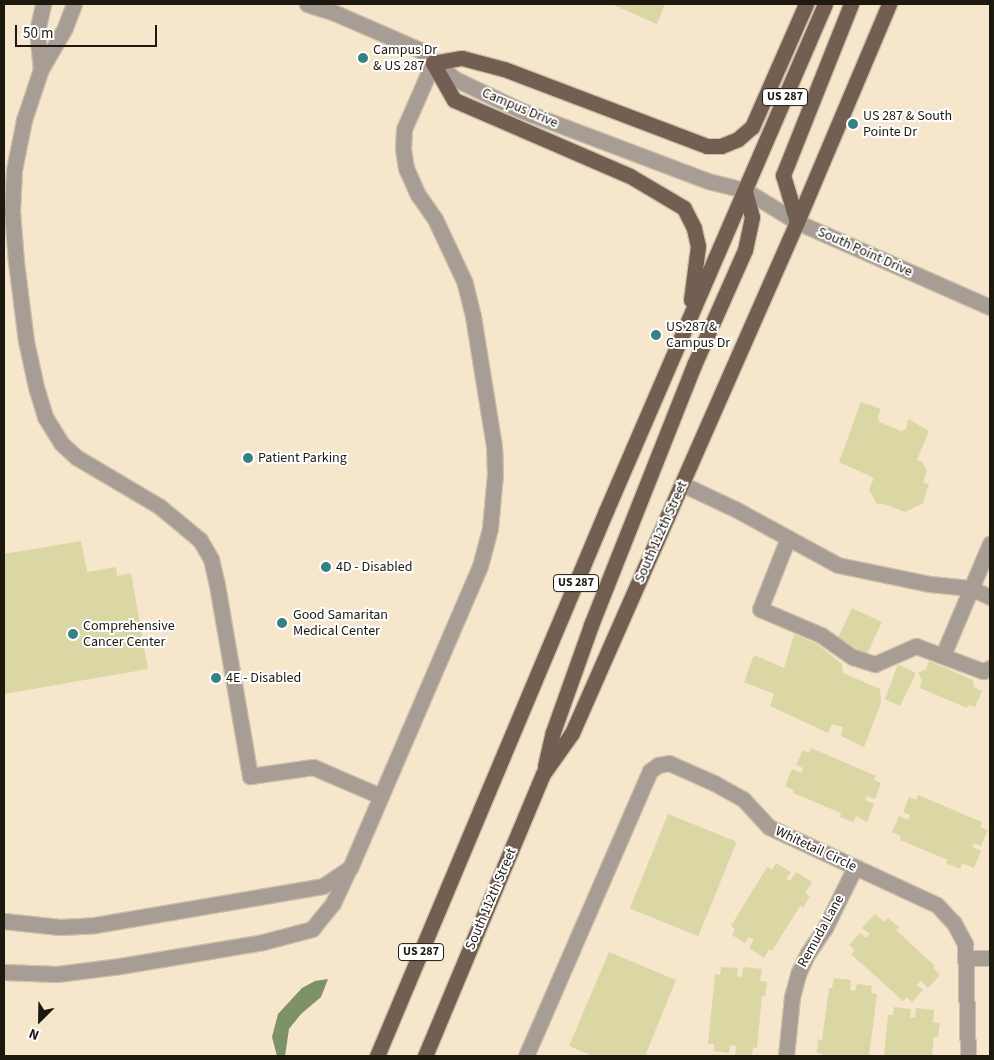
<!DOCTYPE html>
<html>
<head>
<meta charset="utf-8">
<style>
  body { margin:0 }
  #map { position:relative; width:994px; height:1060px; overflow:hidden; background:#f5e6cc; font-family:"Source Sans 3",sans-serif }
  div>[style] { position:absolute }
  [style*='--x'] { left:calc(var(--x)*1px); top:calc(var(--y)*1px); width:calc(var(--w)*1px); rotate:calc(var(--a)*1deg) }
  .water>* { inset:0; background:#7e9267 }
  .building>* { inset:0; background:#dad7a5; transform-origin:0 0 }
  .roads { filter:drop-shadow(1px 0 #cec1aa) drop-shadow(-1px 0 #cec1aa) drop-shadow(0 1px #cec1aa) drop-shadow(0 -1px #cec1aa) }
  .minor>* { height:15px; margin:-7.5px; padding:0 7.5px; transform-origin:7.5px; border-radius:7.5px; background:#a89d95 }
  .major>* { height:15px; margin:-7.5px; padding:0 7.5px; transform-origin:7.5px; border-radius:7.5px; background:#725f51 }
  .dots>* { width:14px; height:14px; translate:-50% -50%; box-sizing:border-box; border:2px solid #fff; border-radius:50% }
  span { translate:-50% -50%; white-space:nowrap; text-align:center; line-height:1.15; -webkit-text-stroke:4px #fff; paint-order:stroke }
  .shield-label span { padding:1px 4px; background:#fff; border:1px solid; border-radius:4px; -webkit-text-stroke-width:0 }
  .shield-label { font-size:12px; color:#1e190f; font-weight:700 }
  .poi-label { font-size:14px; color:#1e190f }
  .left { translate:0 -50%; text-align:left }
  .street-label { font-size:14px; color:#1e190f }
  .frame { position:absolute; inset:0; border:5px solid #1e190f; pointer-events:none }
  .north { position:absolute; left:15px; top:995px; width:50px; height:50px; -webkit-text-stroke:4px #fff; paint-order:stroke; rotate:203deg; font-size:14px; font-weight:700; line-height:20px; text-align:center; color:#1e190f }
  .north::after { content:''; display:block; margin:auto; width:18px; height:22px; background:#1e190f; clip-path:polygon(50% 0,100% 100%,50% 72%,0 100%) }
  .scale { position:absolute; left:15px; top:25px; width:142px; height:22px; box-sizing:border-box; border:2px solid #1e190f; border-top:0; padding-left:6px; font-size:15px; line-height:18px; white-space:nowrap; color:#1e190f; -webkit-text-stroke:4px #fff; paint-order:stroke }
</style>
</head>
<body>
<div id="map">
  <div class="water">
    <div style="clip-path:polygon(328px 979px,321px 997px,301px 1014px,289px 1029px,285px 1056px,277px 1056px,272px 1037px,278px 1014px,302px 988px,315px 981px)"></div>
  </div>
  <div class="building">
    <div style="clip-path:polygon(611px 4px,665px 4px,657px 24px)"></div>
    <div style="clip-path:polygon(861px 402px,881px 409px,878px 416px,879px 422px,901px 431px,906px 429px,908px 419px,929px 431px,917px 460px,922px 462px,927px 470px,923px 483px,929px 484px,923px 503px,905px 512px,884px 504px,877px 504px,869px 490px,874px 478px,839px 462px)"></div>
    <div style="clip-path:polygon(81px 541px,87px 572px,116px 567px,117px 576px,131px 573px,148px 669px,4px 694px,4px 554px)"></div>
    <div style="left:852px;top:608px;width:33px;height:35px;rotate:25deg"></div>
    <div style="clip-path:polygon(794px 634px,817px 644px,842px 664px,843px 673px,880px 689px,881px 703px,864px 747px,841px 736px,843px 727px,832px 724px,828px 733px,770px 706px,774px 694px,744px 682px,754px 655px,784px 668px)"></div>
    <div style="clip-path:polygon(929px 661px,973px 680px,974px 687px,982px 691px,975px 707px,968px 705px,967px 708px,920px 688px,922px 680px,918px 673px,926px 669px)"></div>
    <div style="clip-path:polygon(898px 664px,916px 673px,900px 706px,885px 699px)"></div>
    <div style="clip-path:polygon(811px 748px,876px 776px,874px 780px,881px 783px,875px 799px,867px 796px,865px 800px,874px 804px,867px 822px,856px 816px,853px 822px,840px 817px,841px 813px,793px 793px,794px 790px,785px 786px,792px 769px,801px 773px,803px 768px,796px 765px,803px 750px,809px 753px)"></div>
    <div style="clip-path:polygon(918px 795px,982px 822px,980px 827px,988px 830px,981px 846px,974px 843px,972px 847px,981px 851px,974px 868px,962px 863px,960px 869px,946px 863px,948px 860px,900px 840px,901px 836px,892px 832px,899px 816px,908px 820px,910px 815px,903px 812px,909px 797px,916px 800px)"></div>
    <div style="left:668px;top:814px;width:74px;height:102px;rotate:22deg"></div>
    <div style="clip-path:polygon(776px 863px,791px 872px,786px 879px,790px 881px,796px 872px,812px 882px,805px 893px,810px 896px,803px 908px,800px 906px,772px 951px,769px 949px,764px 958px,749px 948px,754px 940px,749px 937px,745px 943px,732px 935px,735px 929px,731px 926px,767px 867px,772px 870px)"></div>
    <div style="clip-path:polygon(875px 914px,884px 922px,888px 918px,899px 927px,896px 930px,935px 966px,933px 968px,940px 975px,928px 988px,921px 981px,917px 985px,923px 990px,912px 1002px,907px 997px,903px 1001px,851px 954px,855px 950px,849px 945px,860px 933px,866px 938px,870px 934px,862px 928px)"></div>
    <div style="clip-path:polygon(609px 952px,676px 980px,645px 1056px,593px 1056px,569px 1046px)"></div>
    <div style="clip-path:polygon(721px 967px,738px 968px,737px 976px,742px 977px,743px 967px,762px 969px,760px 981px,767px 982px,765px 996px,762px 996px,757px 1048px,753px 1047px,752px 1056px,735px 1056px,736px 1046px,730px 1045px,729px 1053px,714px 1051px,714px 1044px,708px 1044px,715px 974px,720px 975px)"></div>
    <div style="clip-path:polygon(834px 978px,851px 980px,850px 990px,855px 991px,857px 984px,872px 986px,871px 993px,877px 994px,869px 1056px,823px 1056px,823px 1054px,817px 1053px,818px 1039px,822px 1040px,829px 988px,832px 988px)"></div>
    <div style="clip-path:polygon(894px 1007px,911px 1009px,910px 1017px,915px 1018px,916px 1008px,934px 1010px,933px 1022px,940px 1023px,938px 1037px,934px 1037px,932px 1056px,884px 1056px,888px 1015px,893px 1015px)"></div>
  </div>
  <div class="roads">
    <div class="minor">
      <div style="--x:74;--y:4;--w:26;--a:111"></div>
      <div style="--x:65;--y:28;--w:48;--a:120.3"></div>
      <div style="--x:41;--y:69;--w:54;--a:108.4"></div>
      <div style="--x:24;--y:120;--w:51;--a:101.3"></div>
      <div style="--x:14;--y:170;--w:41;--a:92.8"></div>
      <div style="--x:12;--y:211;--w:51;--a:85.5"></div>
      <div style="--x:16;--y:262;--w:80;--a:82.8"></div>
      <div style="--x:26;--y:341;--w:47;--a:77.7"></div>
      <div style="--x:36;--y:387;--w:31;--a:73"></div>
      <div style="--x:45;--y:417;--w:31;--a:58"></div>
      <div style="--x:61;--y:443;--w:21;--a:43"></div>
      <div style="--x:76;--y:457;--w:96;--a:30.6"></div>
      <div style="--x:159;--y:506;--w:53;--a:39.7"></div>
      <div style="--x:200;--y:540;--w:22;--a:60"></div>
      <div style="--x:211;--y:559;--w:27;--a:77"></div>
      <div style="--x:217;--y:585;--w:194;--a:80.2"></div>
      <div style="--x:250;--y:776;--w:64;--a:-8.1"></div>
      <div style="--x:313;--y:767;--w:73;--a:23.4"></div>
      <div style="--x:307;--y:4;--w:29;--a:18"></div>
      <div style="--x:335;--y:13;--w:93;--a:23.5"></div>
      <div style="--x:420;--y:50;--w:45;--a:39.6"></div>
      <div style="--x:455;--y:79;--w:72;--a:25.5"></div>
      <div style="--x:520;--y:110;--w:201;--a:20.7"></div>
      <div style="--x:708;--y:181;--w:38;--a:14"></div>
      <div style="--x:745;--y:190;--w:61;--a:31.6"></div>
      <div style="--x:797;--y:222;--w:211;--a:23.8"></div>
      <div style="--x:41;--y:69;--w:38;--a:-96"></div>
      <div style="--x:37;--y:31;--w:28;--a:-77"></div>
      <div style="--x:682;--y:484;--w:61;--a:25.3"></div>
      <div style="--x:737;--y:510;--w:115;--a:28.6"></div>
      <div style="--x:838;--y:565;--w:94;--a:11.7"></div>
      <div style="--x:930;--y:584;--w:40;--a:5.7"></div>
      <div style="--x:970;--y:588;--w:22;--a:24"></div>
      <div style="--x:788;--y:538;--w:76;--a:111.5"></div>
      <div style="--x:760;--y:609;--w:66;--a:23.1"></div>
      <div style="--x:821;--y:635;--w:39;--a:35"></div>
      <div style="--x:853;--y:657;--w:23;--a:18"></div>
      <div style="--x:875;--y:664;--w:45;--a:-23.7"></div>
      <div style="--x:916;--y:646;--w:72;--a:20.5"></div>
      <div style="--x:983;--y:671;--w:8;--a:-23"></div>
      <div style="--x:943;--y:655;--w:121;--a:-67.1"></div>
      <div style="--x:4;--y:921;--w:56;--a:6.1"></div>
      <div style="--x:60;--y:927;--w:35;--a:-3"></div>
      <div style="--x:95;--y:925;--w:231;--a:-9.7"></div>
      <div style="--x:323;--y:886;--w:32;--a:-34"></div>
      <div style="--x:350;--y:868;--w:329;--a:-66.7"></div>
      <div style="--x:480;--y:566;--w:39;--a:-75"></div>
      <div style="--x:490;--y:528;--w:54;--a:-84.7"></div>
      <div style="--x:495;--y:474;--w:28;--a:-92"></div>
      <div style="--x:494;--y:446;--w:132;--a:-99.2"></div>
      <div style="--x:473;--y:316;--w:34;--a:-104"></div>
      <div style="--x:465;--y:283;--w:71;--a:-115.1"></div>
      <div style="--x:435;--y:219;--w:29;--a:-125"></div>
      <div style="--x:418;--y:195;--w:30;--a:-114"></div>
      <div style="--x:406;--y:168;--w:20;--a:-99"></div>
      <div style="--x:403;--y:148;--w:19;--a:-87"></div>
      <div style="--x:404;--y:129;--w:72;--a:-66.3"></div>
      <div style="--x:966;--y:958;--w:24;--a:0"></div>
      <div style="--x:4;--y:972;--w:53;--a:2.2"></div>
      <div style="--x:57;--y:974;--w:64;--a:-7.2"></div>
      <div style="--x:120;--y:966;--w:145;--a:-9.5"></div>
      <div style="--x:263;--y:942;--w:51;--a:-14.9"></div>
      <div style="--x:312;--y:929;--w:33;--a:-51"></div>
      <div style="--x:333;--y:903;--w:38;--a:-65"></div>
      <div style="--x:526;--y:1056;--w:311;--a:-66.5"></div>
      <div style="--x:650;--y:771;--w:10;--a:-37"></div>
      <div style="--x:658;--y:765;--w:11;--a:-10"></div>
      <div style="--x:669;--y:763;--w:49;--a:24"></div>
      <div style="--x:714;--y:783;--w:33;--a:29"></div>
      <div style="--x:743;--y:799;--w:38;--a:47"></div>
      <div style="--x:769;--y:827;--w:185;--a:24.9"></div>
      <div style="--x:937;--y:905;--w:25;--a:47"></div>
      <div style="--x:954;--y:923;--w:24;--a:62"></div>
      <div style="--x:965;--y:944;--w:112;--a:88.5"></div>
      <div style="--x:786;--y:1056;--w:59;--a:-84.2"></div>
      <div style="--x:792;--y:997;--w:24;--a:-75"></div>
      <div style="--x:798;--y:974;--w:23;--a:-65"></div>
      <div style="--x:808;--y:953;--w:30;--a:-56"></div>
      <div style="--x:825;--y:928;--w:68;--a:-63.8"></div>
    </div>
    <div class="major">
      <div style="--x:797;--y:222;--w:49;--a:-106.6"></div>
      <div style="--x:783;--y:175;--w:184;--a:-68.3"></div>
      <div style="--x:691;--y:300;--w:54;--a:-82.6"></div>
      <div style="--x:698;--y:246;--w:18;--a:-103"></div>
      <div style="--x:694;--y:228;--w:22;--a:-117"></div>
      <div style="--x:684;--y:208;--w:63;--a:-149.3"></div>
      <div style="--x:630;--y:176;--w:192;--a:-156.6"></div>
      <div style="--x:454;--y:100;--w:43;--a:-119.6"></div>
      <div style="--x:433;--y:63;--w:29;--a:-10"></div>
      <div style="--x:462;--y:58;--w:43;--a:14.7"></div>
      <div style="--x:504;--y:69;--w:217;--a:20.8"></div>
      <div style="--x:707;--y:146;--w:14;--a:0"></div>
      <div style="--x:721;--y:146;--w:18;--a:-22"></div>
      <div style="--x:738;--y:139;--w:18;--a:-41"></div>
      <div style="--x:752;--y:127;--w:134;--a:-66.3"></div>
      <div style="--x:545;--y:766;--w:35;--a:-77"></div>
      <div style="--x:553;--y:732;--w:114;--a:-70.4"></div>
      <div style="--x:591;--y:625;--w:280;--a:-68.4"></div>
      <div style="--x:694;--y:365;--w:126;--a:-66.1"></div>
      <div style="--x:745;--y:250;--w:34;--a:-78"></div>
      <div style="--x:752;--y:217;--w:28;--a:-105"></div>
      <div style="--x:377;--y:1056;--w:591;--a:-67.21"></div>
      <div style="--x:606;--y:511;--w:552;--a:-66.64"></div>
      <div style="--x:425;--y:1056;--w:306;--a:-67.3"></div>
      <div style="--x:543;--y:774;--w:50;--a:-54.7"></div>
      <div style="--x:572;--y:733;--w:558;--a:-66.24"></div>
      <div style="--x:797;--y:222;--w:237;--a:-67.1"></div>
    </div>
  </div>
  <div class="dots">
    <div style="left:363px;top:58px;background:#388183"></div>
    <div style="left:853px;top:124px;background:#388183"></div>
    <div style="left:656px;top:335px;background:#388183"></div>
    <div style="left:248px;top:458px;background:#388183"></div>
    <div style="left:326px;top:567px;background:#388183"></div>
    <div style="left:282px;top:623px;background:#388183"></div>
    <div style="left:73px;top:634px;background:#388183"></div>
    <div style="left:216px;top:678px;background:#388183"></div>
  </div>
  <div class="shield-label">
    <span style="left:785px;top:97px">US 287</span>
    <span style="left:576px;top:583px">US 287</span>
    <span style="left:421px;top:952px">US 287</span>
  </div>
  <div class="poi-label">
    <span class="left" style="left:373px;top:58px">Campus Dr<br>&amp; US 287</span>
    <span class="left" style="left:863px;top:124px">US 287 &amp; South<br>Pointe Dr</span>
    <span class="left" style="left:666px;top:335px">US 287 &amp;<br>Campus Dr</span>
    <span class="left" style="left:258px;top:458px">Patient Parking</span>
    <span class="left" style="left:336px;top:567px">4D - Disabled</span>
    <span class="left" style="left:293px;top:623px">Good Samaritan<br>Medical Center</span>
    <span class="left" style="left:83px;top:634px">Comprehensive<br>Cancer Center</span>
    <span class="left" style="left:226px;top:678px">4E - Disabled</span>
  </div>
  <div class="street-label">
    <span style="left:520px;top:108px;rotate:23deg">Campus Drive</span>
    <span style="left:865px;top:252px;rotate:24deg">South Point Drive</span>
    <span style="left:661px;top:532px;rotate:-66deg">South 112th Street</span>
    <span style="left:816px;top:849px;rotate:25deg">Whitetail Circle</span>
    <span style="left:491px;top:899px;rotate:-67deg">South 112th Street</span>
    <span style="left:821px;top:931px;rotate:-61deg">Remuda Lane</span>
  </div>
  <div class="frame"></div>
  <div class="north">N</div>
  <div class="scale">50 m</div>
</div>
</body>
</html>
